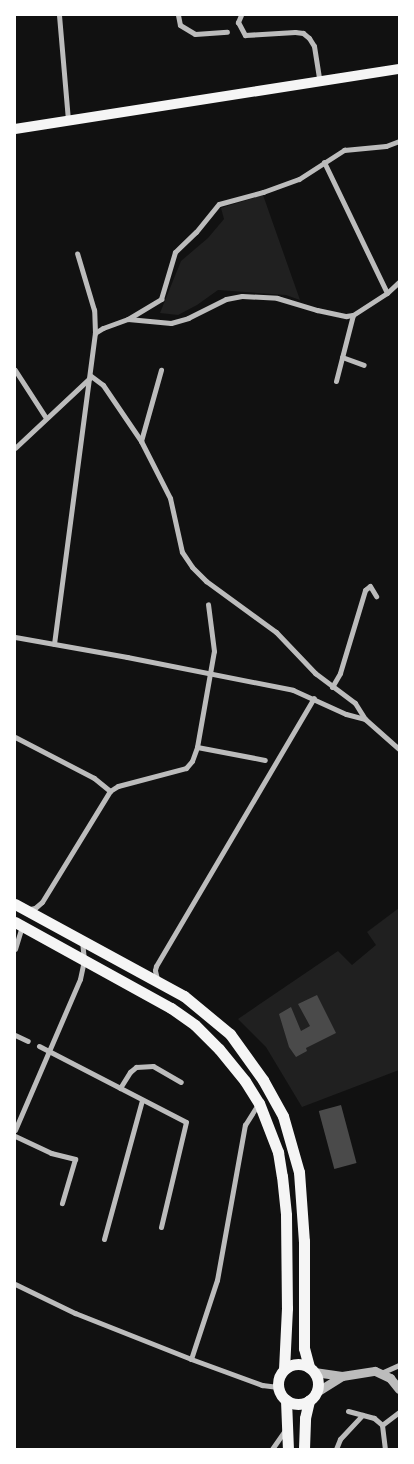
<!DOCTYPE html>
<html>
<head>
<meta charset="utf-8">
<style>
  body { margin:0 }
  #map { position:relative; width:414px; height:1464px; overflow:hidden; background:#111; font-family:Manrope,sans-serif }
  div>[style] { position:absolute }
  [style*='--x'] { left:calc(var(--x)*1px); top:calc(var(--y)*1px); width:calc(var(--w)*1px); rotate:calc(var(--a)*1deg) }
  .green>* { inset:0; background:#202020 }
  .building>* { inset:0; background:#4a4a4a; transform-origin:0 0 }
  .minor>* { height:5px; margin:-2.5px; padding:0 2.5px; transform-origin:2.5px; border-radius:2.5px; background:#bcbcbc }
  .tertiary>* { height:9px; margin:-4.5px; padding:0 4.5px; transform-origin:4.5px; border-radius:4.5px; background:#bcbcbc }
  .secondary>* { height:10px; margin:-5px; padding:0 5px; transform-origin:5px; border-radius:5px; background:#f5f5f5 }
  .primary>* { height:11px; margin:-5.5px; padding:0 5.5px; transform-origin:5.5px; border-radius:5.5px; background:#f5f5f5 }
  .primary>.ring { margin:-5.5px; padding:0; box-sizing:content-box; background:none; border:11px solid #f5f5f5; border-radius:50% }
  span { translate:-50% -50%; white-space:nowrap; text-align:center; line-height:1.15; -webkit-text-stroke:4px #fff; paint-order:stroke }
  .frame { position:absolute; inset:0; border:16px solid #fff; pointer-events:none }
</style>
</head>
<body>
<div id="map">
  <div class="green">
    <div style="clip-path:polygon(263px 195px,300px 300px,286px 295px,218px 290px,197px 305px,178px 315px,160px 313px,181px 261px,208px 238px,224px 219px,221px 208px)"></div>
    <div style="clip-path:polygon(399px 908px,399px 1070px,302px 1107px,266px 1047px,238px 1019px,338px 951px,352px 965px,376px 945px,367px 932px)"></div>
  </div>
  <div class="building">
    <div style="clip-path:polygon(317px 995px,336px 1033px,306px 1048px,307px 1051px,296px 1057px,289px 1047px,279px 1014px,291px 1007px,301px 1031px,310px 1026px,298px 1004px)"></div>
    <div style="left:341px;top:1105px;width:60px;height:23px;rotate:75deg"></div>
  </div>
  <div class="minor">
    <div style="--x:59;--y:15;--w:106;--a:85.1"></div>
    <div style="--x:178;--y:15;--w:10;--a:79"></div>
    <div style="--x:180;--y:25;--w:17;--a:31"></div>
    <div style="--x:195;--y:34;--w:32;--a:-4"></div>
    <div style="--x:241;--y:15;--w:8;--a:113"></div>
    <div style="--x:238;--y:22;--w:15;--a:62"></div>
    <div style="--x:245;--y:35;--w:50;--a:-3.4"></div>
    <div style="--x:295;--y:32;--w:8;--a:7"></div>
    <div style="--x:303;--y:33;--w:8;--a:40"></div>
    <div style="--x:309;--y:38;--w:9;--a:58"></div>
    <div style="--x:314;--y:46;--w:36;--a:81"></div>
    <div style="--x:324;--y:162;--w:145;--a:64.3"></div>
    <div style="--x:128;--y:319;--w:39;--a:-31"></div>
    <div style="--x:161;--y:299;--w:49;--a:-73.4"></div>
    <div style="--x:175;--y:252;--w:29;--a:-44"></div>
    <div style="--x:196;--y:232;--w:36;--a:-51"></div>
    <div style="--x:219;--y:204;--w:46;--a:-15.3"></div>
    <div style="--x:263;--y:192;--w:38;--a:-20"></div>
    <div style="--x:299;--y:179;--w:54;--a:-32.8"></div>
    <div style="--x:344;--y:150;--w:42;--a:-5.4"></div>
    <div style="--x:386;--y:146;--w:14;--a:-21"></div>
    <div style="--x:95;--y:333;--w:9;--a:-32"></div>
    <div style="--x:103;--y:328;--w:27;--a:-20"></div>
    <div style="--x:128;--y:319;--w:43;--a:5.3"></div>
    <div style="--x:171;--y:323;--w:18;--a:-16"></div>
    <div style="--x:188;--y:318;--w:42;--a:-26.6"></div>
    <div style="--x:226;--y:299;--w:16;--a:-11"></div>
    <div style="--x:242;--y:296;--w:35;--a:3"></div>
    <div style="--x:277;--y:298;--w:42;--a:16.7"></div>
    <div style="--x:317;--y:310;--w:30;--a:12"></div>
    <div style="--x:346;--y:316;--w:7;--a:-8"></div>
    <div style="--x:353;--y:315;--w:40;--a:-32.9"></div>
    <div style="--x:387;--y:293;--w:16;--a:-43"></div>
    <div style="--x:342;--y:357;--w:23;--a:20"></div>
    <div style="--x:15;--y:370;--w:57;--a:57.1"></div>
    <div style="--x:91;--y:376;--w:15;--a:37"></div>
    <div style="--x:103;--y:385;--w:68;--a:55.8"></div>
    <div style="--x:141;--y:441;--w:64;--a:63"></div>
    <div style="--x:170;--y:498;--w:55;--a:77.5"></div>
    <div style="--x:182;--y:552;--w:18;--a:56"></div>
    <div style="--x:192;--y:567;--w:20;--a:45"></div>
    <div style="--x:206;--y:581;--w:87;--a:36.1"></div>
    <div style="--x:276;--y:632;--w:57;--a:46.4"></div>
    <div style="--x:315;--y:673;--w:50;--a:36.9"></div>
    <div style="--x:355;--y:703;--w:19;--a:58"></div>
    <div style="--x:336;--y:381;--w:68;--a:-75.6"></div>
    <div style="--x:141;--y:441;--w:74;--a:-74.3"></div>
    <div style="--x:15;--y:448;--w:104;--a:-43.1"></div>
    <div style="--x:15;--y:637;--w:114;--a:10.1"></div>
    <div style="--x:127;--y:657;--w:169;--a:11.2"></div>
    <div style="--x:293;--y:690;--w:58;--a:24.4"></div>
    <div style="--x:346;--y:714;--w:20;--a:15"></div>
    <div style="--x:365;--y:719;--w:45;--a:41.4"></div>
    <div style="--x:54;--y:644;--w:314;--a:-82.5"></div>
    <div style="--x:95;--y:333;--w:23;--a:-92"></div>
    <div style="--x:94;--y:310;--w:59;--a:-106.6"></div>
    <div style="--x:332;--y:687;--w:16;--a:-60"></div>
    <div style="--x:340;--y:673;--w:87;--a:-73.2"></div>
    <div style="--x:365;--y:590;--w:6;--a:-39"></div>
    <div style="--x:370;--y:586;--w:12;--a:59"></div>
    <div style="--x:15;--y:737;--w:89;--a:27.4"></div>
    <div style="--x:94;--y:778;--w:21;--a:39"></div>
    <div style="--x:197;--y:747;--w:69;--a:10.8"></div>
    <div style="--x:30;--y:909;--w:5;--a:-11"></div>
    <div style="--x:35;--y:908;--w:9;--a:-41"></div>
    <div style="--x:42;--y:902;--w:130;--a:-58.5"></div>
    <div style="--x:110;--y:791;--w:9;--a:-32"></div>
    <div style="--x:118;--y:786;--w:70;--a:-14.8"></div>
    <div style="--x:186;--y:768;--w:9;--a:-49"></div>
    <div style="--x:192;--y:761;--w:15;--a:-70"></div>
    <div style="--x:197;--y:747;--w:97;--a:-80"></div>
    <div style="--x:214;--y:651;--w:47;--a:-97.3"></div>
    <div style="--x:15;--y:949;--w:24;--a:-73"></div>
    <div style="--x:157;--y:979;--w:9;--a:-103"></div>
    <div style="--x:155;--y:970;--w:4;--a:-76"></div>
    <div style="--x:156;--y:966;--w:311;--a:-59.5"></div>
    <div style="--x:15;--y:1035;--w:14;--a:25"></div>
    <div style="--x:39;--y:1046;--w:165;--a:27.3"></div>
    <div style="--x:186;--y:1122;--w:108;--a:103.4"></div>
    <div style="--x:120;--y:1088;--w:19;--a:-58"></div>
    <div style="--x:130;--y:1072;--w:8;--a:-40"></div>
    <div style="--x:136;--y:1067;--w:17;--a:-3"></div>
    <div style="--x:153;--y:1066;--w:32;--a:30"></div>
    <div style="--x:15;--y:1130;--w:164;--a:-66.7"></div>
    <div style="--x:80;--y:979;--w:19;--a:-78"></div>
    <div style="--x:84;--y:960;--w:18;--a:-96"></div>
    <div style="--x:15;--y:1136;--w:40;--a:25"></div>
    <div style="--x:51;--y:1153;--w:25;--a:14"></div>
    <div style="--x:75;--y:1159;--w:46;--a:106.5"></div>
    <div style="--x:104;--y:1239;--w:144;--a:-74.7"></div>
    <div style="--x:15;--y:1284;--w:67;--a:25.8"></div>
    <div style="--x:75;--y:1313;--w:125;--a:21.6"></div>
    <div style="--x:191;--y:1359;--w:76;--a:20.1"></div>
    <div style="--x:262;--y:1385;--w:16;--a:7"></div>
    <div style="--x:191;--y:1359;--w:83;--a:-71.8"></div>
    <div style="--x:217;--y:1280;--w:158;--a:-79.8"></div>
    <div style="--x:245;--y:1125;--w:25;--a:-58"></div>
    <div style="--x:381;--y:1373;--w:20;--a:-24"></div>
    <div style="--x:348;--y:1411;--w:27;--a:15"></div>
    <div style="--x:374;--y:1418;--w:11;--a:41"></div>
    <div style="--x:382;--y:1425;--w:21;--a:-37"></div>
    <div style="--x:382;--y:1425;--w:24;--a:83"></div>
    <div style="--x:272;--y:1449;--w:21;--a:-55"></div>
    <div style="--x:336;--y:1449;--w:11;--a:-68"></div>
    <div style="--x:340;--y:1439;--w:33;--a:-47"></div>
  </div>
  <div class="tertiary">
    <div style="--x:314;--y:1372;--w:28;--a:8"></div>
    <div style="--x:342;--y:1376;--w:33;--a:-9"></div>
    <div style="--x:375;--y:1371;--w:17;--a:25"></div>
    <div style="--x:390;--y:1378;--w:14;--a:51"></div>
    <div style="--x:315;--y:1393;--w:32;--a:-32"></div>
  </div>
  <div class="secondary">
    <div style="--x:15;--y:129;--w:389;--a:-8.9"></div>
  </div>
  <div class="primary">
    <div style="--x:15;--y:904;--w:192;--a:28.6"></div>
    <div style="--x:184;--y:996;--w:60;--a:39.6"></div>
    <div style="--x:230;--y:1034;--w:57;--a:54.3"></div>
    <div style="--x:263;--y:1080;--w:41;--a:60.9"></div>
    <div style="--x:283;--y:1116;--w:58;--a:74.1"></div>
    <div style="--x:299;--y:1172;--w:69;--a:85.9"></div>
    <div style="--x:304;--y:1241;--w:107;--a:90"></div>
    <div style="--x:304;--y:1348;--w:20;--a:75"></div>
    <div style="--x:15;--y:922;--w:178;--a:28.9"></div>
    <div style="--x:171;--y:1008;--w:29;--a:35"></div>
    <div style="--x:195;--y:1025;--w:34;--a:45"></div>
    <div style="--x:219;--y:1049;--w:41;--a:50.9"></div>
    <div style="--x:245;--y:1081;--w:26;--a:58"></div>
    <div style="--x:259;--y:1103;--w:53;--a:68.8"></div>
    <div style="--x:278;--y:1152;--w:24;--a:81"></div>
    <div style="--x:282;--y:1176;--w:39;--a:84"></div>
    <div style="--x:286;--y:1215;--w:93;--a:89.4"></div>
    <div style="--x:287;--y:1308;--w:61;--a:92.8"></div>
    <div class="ring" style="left:278px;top:1364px;width:29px;height:29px"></div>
    <div style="--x:286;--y:1400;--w:49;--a:87.7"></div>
    <div style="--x:304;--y:1449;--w:31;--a:-88"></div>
    <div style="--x:305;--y:1418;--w:18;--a:-77"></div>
  </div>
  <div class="frame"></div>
</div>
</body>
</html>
